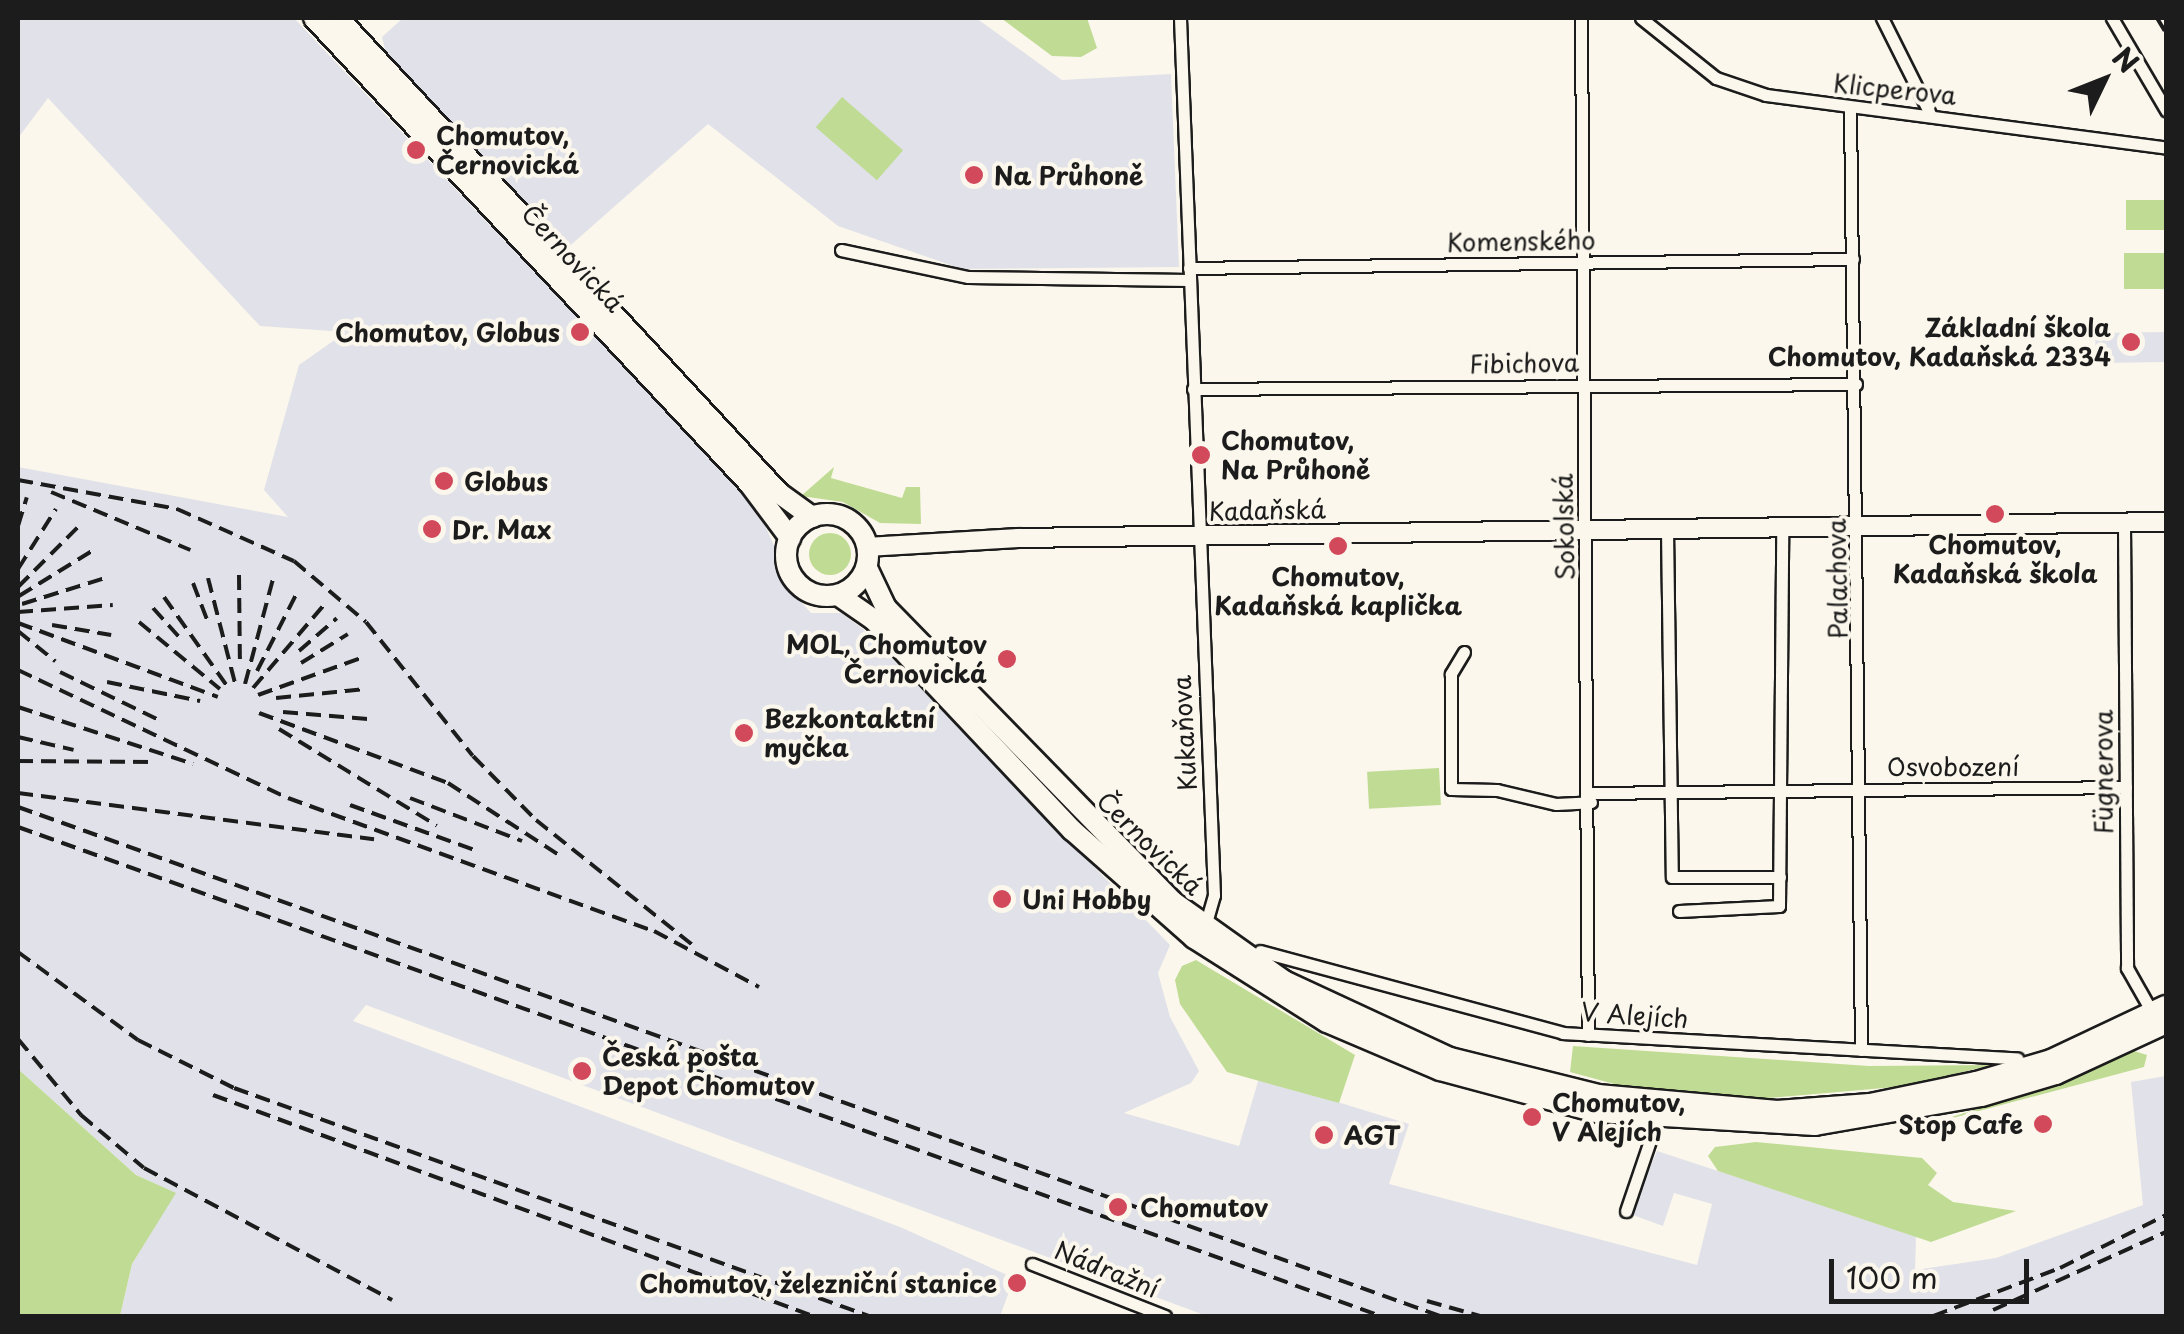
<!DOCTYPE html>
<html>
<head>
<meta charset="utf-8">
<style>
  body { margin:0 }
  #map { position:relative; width:2184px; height:1334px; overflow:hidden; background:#fbf7ec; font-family:"Playpen Sans",sans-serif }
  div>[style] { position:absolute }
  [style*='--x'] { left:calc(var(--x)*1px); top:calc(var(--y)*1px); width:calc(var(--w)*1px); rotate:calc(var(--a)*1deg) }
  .built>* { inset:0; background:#e1e2e9 }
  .green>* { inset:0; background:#c0dc94; transform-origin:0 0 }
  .round { border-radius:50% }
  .roads { filter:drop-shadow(2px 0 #1c1c1c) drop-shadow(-2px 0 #1c1c1c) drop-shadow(0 2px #1c1c1c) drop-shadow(0 -2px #1c1c1c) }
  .street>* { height:11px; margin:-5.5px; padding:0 5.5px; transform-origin:5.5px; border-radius:5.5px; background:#fbf7ec }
  .secondary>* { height:18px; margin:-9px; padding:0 9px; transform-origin:9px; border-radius:9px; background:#fbf7ec }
  .highway>* { height:20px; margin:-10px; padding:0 10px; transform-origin:10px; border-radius:10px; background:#fbf7ec }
  .highway>.ring { margin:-10px; padding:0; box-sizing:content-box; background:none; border:20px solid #fbf7ec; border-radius:50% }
  .rail>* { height:4px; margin-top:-2px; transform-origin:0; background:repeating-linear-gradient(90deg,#1c1c1c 0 15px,transparent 0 23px) }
  .dots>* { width:28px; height:28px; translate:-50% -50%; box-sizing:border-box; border:5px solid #fbf7ec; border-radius:50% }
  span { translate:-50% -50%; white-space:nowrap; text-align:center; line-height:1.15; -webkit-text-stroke:8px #fbf7ec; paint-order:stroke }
  .street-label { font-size:25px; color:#1c1c1c }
  .poi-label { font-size:25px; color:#1c1c1c; font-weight:700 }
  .left { translate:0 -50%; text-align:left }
  .right { translate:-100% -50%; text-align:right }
  .frame { position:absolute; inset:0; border:20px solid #1c1c1c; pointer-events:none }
  .north { position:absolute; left:2054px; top:30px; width:100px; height:100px; -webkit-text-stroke:8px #fbf7ec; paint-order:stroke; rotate:47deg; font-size:28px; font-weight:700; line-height:40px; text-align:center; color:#1c1c1c }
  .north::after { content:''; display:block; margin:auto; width:35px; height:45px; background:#1c1c1c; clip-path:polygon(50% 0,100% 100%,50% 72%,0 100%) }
  .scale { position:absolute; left:1829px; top:1259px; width:200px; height:45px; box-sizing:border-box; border:5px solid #1c1c1c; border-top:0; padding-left:12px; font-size:30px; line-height:35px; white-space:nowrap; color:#1c1c1c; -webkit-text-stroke:8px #fbf7ec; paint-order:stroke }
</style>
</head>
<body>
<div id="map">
  <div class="built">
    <div style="clip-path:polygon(18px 18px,294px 18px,758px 509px,775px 548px,779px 578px,811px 613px,841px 613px,863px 629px,1170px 945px,1158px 973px,1170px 1017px,1199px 1071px,1191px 1083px,1124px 1113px,1239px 1146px,1259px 1078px,1409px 1124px,1389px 1184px,1697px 1265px,1712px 1204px,1674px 1193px,1663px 1226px,1630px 1214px,1657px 1151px,1916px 1236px,1915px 1270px,1996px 1258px,2143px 1205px,2131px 1082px,2166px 1076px,2166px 1316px,1207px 1316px,366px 1005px,353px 1021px,900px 1227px,1014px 1278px,1000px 1316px,120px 1316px,132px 1264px,175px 1193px,136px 1175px,18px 1069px,18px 467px,288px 517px,264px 490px,299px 365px,346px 332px,260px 326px,48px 98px,18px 138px)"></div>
    <div style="clip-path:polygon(403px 18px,976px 18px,1062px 80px,1171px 74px,1179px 267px,962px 269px,838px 226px,708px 124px,564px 251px,387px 57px,382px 37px)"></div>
    <div style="clip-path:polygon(2166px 332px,2166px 369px,2166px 362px,2096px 363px,2095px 333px)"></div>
  </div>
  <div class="green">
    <div style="clip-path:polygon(1001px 18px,1087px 18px,1097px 48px,1081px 57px,1052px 56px)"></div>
    <div style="left:842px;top:97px;width:81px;height:40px;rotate:41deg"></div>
    <div style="left:2126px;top:200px;width:40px;height:30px"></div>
    <div style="left:2124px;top:253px;width:42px;height:36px"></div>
    <div style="clip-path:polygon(834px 467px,831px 478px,902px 498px,906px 487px,920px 487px,921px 524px,880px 523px,843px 502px,801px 496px)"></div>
    <div class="round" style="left:809px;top:533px;width:42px;height:42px"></div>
    <div style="left:1439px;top:768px;width:37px;height:72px;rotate:87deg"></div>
    <div style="clip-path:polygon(1196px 960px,1355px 1055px,1339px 1103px,1227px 1072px,1180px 1004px,1175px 980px,1182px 966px)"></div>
    <div style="clip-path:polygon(1573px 1046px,1869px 1066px,1991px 1065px,1907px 1086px,1745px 1100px,1640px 1091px,1570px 1072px)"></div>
    <div style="clip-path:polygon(2134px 1051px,2147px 1055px,2144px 1067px,1923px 1126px,2069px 1080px)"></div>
    <div style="clip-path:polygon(18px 1069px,136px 1175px,176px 1193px,132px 1264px,120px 1316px,18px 1316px)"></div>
    <div style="clip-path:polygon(1756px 1142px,1922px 1158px,1937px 1173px,1928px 1185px,1953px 1202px,2016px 1211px,1931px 1242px,1718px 1171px,1708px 1156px,1715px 1147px)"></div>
  </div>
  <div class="roads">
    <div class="street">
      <div style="--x:1180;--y:18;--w:878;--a:87.78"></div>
      <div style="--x:1214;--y:895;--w:33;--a:106"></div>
      <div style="--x:1581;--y:18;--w:1017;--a:89.61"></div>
      <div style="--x:1641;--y:18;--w:96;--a:38.7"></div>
      <div style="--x:1716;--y:78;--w:53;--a:18.8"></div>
      <div style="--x:1766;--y:95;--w:403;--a:7.5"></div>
      <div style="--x:1882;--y:18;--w:107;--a:63.4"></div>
      <div style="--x:2112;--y:18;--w:107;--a:59.6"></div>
      <div style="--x:1850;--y:107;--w:943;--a:89.33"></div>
      <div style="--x:841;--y:250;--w:130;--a:12"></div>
      <div style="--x:968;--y:277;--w:221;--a:0.8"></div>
      <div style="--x:1189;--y:268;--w:664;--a:-0.78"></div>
      <div style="--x:1193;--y:389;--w:663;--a:-0.43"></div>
      <div style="--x:2124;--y:524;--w:444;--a:89.6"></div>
      <div style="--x:2127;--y:968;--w:53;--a:60.5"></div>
      <div style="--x:1667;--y:530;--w:347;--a:89.2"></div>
      <div style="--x:1672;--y:877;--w:108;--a:0"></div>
      <div style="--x:1464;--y:652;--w:26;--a:121"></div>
      <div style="--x:1451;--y:674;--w:115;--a:90"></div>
      <div style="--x:1451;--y:789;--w:46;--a:1.2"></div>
      <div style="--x:1497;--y:790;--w:61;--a:13.3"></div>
      <div style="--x:1556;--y:804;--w:35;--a:-3"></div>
      <div style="--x:1591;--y:793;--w:535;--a:-0.64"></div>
      <div style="--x:1679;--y:911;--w:100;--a:-2.9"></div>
      <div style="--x:1779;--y:906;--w:375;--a:-89.5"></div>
      <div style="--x:1260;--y:951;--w:314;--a:15.1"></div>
      <div style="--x:1563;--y:1033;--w:455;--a:3.2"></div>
      <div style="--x:1626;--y:1211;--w:106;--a:-71.2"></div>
      <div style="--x:1032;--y:1264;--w:143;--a:21.4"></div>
    </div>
    <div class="secondary">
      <div style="--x:867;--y:547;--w:151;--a:-3.4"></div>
      <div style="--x:1018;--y:538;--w:1148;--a:-0.8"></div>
    </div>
    <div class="highway">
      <div style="--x:314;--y:18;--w:637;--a:46.91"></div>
      <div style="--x:749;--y:483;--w:69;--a:53.3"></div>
      <div style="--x:338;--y:18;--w:648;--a:47.13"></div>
      <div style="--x:779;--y:493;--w:41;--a:36"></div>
      <div class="ring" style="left:786px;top:514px;width:62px;height:62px"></div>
      <div style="--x:867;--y:568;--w:44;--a:64.6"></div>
      <div style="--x:886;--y:608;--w:411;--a:45.7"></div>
      <div style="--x:1173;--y:902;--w:136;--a:35.4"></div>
      <div style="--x:1284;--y:981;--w:183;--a:24.9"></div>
      <div style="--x:1450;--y:1058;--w:153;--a:14"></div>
      <div style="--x:1598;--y:1095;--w:180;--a:5.1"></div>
      <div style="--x:1777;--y:1111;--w:93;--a:-4.3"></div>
      <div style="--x:1870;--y:1104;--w:108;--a:-11.7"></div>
      <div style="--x:1976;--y:1082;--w:78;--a:-16.3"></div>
      <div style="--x:2051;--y:1060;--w:127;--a:-25.2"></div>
      <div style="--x:838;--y:595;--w:44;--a:34.8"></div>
      <div style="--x:874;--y:620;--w:289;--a:46.7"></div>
      <div style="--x:1072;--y:830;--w:163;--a:41.5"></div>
      <div style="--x:1194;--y:938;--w:157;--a:32.3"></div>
      <div style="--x:1327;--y:1022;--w:123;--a:23"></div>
      <div style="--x:1440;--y:1070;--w:163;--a:15"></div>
      <div style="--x:1597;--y:1112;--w:218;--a:3.4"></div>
      <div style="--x:1815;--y:1125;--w:169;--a:-9.9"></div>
      <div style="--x:1982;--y:1096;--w:77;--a:-16.6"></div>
      <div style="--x:2056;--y:1074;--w:121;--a:-24.9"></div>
    </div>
  </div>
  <div class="rail">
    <div style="--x:2157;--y:18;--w:17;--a:59"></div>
    <div style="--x:18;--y:480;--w:162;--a:10.3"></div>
    <div style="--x:177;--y:509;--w:128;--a:24"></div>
    <div style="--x:294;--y:561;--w:94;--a:40.3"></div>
    <div style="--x:366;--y:622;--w:171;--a:51.4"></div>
    <div style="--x:473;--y:756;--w:90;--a:45.5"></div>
    <div style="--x:536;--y:820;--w:202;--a:38.6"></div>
    <div style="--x:51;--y:492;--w:151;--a:22.6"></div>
    <div style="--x:18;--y:526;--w:30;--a:-73"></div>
    <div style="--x:18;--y:569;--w:71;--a:-57.7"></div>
    <div style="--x:239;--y:575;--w:90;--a:89.4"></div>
    <div style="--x:208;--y:578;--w:108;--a:75.6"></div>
    <div style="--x:193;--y:583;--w:40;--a:69"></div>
    <div style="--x:18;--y:587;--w:85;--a:-45"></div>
    <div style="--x:19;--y:596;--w:89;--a:-31.7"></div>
    <div style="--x:164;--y:597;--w:109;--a:54.7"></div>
    <div style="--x:22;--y:604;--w:90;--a:-17.4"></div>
    <div style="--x:153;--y:608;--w:40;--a:48"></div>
    <div style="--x:18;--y:612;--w:95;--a:-4.2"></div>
    <div style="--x:139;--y:622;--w:105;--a:39.6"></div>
    <div style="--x:18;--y:623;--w:213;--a:20.3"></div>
    <div style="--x:52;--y:625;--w:60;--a:9.6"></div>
    <div style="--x:18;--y:631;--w:48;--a:39"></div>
    <div style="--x:299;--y:651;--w:50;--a:-41"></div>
    <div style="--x:301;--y:663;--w:55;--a:-31.7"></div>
    <div style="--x:18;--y:670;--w:299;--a:25.4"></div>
    <div style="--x:288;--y:798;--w:389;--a:20"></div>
    <div style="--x:654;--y:931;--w:119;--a:28.1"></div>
    <div style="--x:257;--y:671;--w:90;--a:-62.9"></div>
    <div style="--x:60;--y:672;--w:114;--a:25.9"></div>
    <div style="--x:107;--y:682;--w:95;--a:11.5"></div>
    <div style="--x:245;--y:684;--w:109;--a:-75.1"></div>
    <div style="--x:253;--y:688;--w:109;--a:-49.5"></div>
    <div style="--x:258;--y:695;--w:109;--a:-19.8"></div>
    <div style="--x:276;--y:698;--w:90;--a:-5.7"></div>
    <div style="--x:18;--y:707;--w:184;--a:18"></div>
    <div style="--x:283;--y:712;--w:85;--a:4.7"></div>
    <div style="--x:259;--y:713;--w:202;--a:20.3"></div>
    <div style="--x:448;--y:783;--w:132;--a:33"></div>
    <div style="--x:279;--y:729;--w:185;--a:31.5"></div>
    <div style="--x:18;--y:737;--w:57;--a:13.1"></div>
    <div style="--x:18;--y:761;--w:137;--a:0.4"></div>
    <div style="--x:18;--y:793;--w:359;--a:7.4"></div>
    <div style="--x:410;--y:798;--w:120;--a:21"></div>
    <div style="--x:350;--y:805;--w:135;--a:19.9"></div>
    <div style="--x:18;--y:807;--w:1510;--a:19.69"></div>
    <div style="--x:18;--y:827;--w:1448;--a:19.74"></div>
    <div style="--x:18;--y:952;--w:149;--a:36.3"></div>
    <div style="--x:138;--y:1040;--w:107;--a:26.6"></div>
    <div style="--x:234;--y:1088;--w:675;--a:19.75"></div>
    <div style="--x:18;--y:1039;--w:99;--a:50.3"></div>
    <div style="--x:81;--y:1115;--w:82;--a:40.1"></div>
    <div style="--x:144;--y:1168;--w:281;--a:28"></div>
    <div style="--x:213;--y:1095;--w:639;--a:20.22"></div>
    <div style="--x:1427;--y:1301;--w:55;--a:15.8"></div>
    <div style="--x:1993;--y:1310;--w:190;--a:-24.3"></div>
    <div style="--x:326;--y:1316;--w:1;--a:0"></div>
    <div style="--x:1933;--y:1316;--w:136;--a:-20.7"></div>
    <div style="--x:2060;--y:1268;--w:119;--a:-26.6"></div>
  </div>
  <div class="dots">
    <div style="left:416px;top:150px;background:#d1495b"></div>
    <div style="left:974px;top:175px;background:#d1495b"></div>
    <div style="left:580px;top:332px;background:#d1495b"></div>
    <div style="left:2131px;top:342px;background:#d1495b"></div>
    <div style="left:1201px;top:455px;background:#d1495b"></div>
    <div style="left:444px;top:481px;background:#d1495b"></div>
    <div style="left:1995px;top:514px;background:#d1495b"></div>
    <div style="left:432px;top:529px;background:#d1495b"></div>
    <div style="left:1338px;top:546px;background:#d1495b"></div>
    <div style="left:1007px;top:659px;background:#d1495b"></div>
    <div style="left:744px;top:733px;background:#d1495b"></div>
    <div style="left:1002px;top:899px;background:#d1495b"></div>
    <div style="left:582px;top:1071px;background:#d1495b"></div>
    <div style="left:1532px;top:1117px;background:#d1495b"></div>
    <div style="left:2043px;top:1124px;background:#d1495b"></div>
    <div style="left:1324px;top:1135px;background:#d1495b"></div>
    <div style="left:1118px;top:1207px;background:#d1495b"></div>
    <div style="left:1017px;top:1283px;background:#d1495b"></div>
  </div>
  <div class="street-label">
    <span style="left:1895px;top:89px;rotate:6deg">Klicperova</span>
    <span style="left:1521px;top:241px;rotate:-1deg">Komenského</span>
    <span style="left:573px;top:258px;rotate:47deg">Černovická</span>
    <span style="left:1524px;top:363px;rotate:-1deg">Fibichova</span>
    <span style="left:1267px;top:510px;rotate:-1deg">Kadaňská</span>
    <span style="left:1564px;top:527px;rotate:-91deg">Sokolská</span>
    <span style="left:1837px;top:579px;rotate:-91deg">Palachova</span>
    <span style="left:1184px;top:733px;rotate:-93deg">Kukaňova</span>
    <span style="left:1953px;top:766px">Osvobození</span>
    <span style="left:2103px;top:772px;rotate:-90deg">Fügnerova</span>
    <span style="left:1150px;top:843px;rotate:44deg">Černovická</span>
    <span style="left:1635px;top:1015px;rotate:4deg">V Alejích</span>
    <span style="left:1107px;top:1269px;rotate:22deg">Nádražní</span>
  </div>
  <div class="poi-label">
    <span class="left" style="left:436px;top:150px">Chomutov,<br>Černovická</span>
    <span class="left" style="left:994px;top:175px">Na Průhoně</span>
    <span class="right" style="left:2111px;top:342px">Základní škola<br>Chomutov, Kadaňská 2334</span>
    <span class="right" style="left:560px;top:332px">Chomutov, Globus</span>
    <span class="left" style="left:1221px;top:455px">Chomutov,<br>Na Průhoně</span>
    <span class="left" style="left:464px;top:481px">Globus</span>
    <span class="left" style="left:452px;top:529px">Dr. Max</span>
    <span style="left:1995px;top:559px">Chomutov,<br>Kadaňská škola</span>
    <span style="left:1338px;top:591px">Chomutov,<br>Kadaňská kaplička</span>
    <span class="right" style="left:987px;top:659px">MOL, Chomutov<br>Černovická</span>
    <span class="left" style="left:764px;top:733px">Bezkontaktní<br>myčka</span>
    <span class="left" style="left:1022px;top:899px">Uni Hobby</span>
    <span class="left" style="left:602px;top:1071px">Česká pošta<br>Depot Chomutov</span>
    <span class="left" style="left:1552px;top:1117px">Chomutov,<br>V Alejích</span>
    <span class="right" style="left:2023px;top:1124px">Stop Cafe</span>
    <span class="left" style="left:1344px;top:1135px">AGT</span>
    <span class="left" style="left:1140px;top:1207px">Chomutov</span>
    <span class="right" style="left:997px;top:1283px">Chomutov, železniční stanice</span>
  </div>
  <div class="frame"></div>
  <div class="north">N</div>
  <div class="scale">100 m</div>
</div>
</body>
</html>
